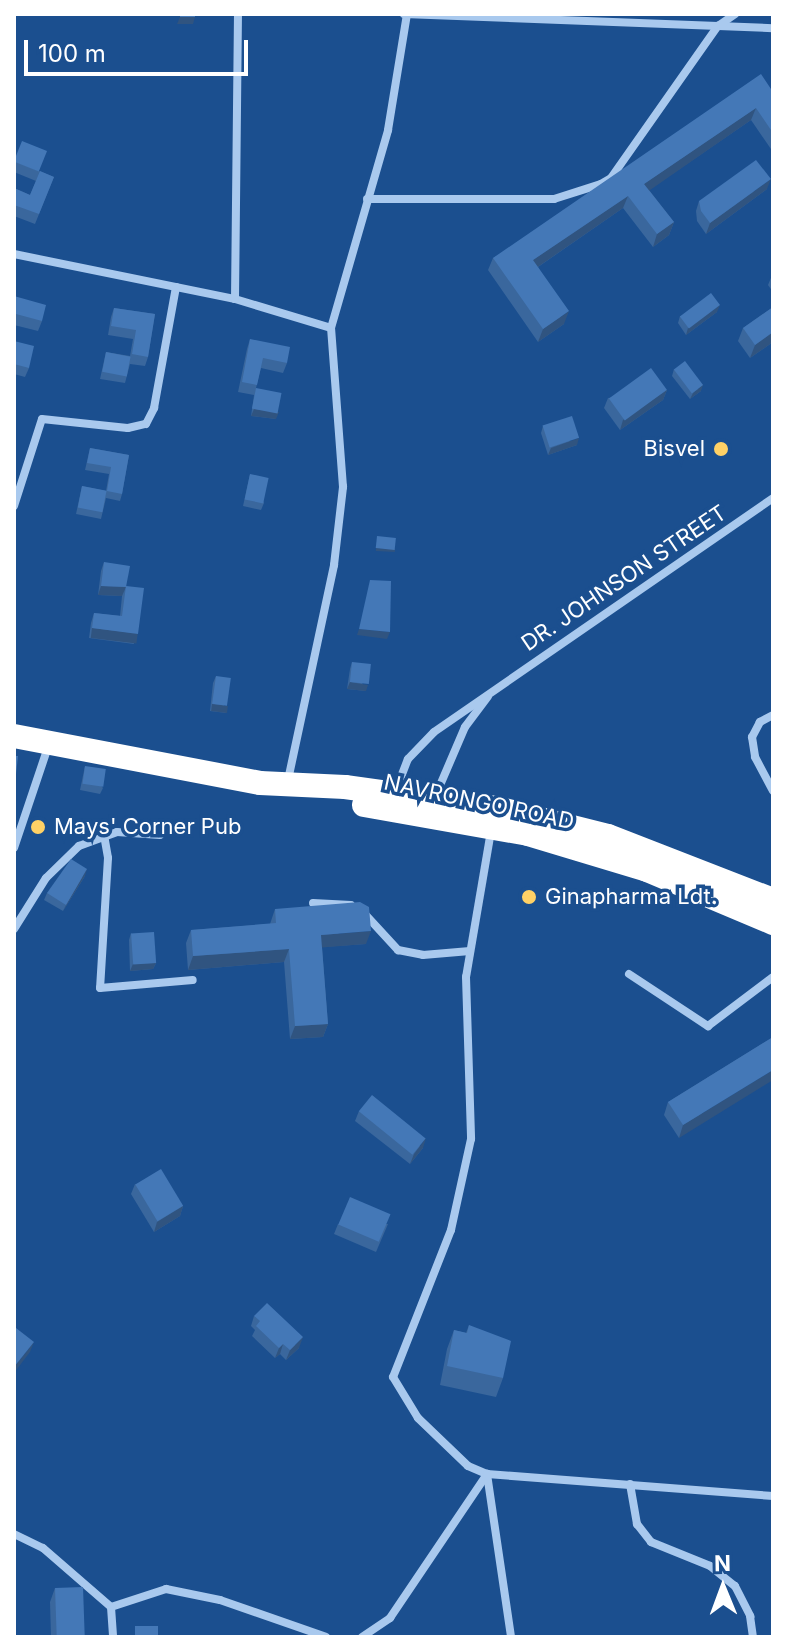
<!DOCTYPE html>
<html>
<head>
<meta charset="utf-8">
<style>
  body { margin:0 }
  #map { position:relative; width:787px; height:1651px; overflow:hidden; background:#1b4f8f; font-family:Inter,sans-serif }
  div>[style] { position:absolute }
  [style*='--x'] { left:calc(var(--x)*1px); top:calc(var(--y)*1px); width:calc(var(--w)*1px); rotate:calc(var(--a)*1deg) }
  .street>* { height:8px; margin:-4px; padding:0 4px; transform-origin:4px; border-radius:4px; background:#a9c9ee }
  .highway>* { height:24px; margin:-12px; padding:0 12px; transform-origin:12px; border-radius:12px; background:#fff }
  .wall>* { inset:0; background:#3a679d }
  .shaded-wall>* { inset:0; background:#305480; transform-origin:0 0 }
  .building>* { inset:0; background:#4478b7; transform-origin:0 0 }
  .dots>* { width:22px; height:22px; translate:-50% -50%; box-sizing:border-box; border:4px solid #1b4f8f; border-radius:50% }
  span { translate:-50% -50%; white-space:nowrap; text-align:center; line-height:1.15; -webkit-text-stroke:7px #1b4f8f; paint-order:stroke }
  .poi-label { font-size:22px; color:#fff }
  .right { translate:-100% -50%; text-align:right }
  .left { translate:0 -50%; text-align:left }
  .street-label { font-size:22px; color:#fff }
  .frame { position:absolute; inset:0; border:16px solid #fff; pointer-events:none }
  .north { position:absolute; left:683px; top:1547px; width:80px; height:80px; -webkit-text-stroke:6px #1b4f8f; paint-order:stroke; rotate:359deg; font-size:22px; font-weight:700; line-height:32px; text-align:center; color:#fff }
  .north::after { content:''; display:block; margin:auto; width:28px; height:36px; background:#fff; clip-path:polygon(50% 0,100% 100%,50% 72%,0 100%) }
  .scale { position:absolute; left:24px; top:40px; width:224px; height:36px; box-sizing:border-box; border:4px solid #fff; border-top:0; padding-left:10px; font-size:24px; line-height:28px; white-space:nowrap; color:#fff; -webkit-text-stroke:6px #1b4f8f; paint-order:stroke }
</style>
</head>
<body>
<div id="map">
  <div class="street">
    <div style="--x:404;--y:14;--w:369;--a:2.2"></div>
    <div style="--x:367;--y:199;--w:187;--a:0"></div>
    <div style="--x:554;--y:199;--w:49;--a:-17.7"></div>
    <div style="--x:601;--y:184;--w:12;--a:-31"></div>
    <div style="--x:611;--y:178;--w:186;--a:-54.9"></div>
    <div style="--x:718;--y:26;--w:21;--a:-35"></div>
    <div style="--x:14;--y:254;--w:226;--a:11.5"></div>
    <div style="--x:235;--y:299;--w:100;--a:16.8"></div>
    <div style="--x:235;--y:299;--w:285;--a:-89.4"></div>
    <div style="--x:14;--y:506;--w:91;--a:-72.2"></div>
    <div style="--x:42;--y:419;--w:86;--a:6"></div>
    <div style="--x:128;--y:428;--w:18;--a:-13"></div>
    <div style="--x:146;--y:424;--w:18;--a:-63"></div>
    <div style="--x:154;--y:408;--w:123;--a:-79.7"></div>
    <div style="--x:773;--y:715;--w:15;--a:152"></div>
    <div style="--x:760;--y:722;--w:17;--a:118"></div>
    <div style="--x:752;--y:737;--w:20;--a:81"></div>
    <div style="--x:755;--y:757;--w:38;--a:62"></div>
    <div style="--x:288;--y:780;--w:220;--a:-77.9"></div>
    <div style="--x:334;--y:565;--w:79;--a:-83.4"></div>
    <div style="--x:343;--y:487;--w:159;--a:-94.3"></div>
    <div style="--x:331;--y:328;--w:206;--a:-73.9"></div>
    <div style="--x:388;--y:130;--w:118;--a:-80.7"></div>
    <div style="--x:396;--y:790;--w:33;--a:-69"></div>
    <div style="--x:408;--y:759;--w:37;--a:-46"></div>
    <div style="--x:434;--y:732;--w:412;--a:-34.6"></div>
    <div style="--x:435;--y:797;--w:76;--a:-66.8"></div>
    <div style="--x:465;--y:727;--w:38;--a:-53"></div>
    <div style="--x:491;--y:831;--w:148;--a:99.7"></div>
    <div style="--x:466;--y:977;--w:162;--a:88.2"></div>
    <div style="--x:471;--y:1139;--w:93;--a:102.4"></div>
    <div style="--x:451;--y:1230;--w:158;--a:111.5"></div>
    <div style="--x:393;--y:1377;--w:48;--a:58.6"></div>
    <div style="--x:418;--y:1418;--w:69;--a:43.8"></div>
    <div style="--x:468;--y:1466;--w:21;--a:23"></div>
    <div style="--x:487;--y:1474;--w:165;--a:81.6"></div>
    <div style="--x:104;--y:835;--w:23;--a:80"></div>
    <div style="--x:108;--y:858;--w:130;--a:93.5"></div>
    <div style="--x:100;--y:988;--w:93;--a:-4.9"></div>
    <div style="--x:14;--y:848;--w:107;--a:-71.4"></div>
    <div style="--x:313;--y:903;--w:38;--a:3"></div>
    <div style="--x:363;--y:912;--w:52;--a:47.4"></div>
    <div style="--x:398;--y:950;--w:25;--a:11"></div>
    <div style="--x:423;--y:955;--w:47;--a:-4.9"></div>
    <div style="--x:14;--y:929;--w:60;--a:-57.9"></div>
    <div style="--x:46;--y:878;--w:46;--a:-44.1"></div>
    <div style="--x:79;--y:846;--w:40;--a:-20.2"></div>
    <div style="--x:117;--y:832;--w:43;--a:4"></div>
    <div style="--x:629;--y:974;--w:95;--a:33.4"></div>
    <div style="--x:708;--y:1026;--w:81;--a:-37"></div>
    <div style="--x:630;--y:1484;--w:41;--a:80.1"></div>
    <div style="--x:637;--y:1524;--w:23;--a:52"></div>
    <div style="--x:651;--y:1542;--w:64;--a:22.1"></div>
    <div style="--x:710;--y:1566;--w:32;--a:39"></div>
    <div style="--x:735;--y:1586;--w:34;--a:63"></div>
    <div style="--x:750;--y:1616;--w:21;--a:82"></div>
    <div style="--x:14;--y:1534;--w:32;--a:26"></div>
    <div style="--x:43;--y:1548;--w:90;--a:40.9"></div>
    <div style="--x:111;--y:1607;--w:30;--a:86"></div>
    <div style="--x:111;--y:1607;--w:58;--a:-18.1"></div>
    <div style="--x:166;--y:1589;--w:55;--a:11.5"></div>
    <div style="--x:220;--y:1600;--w:112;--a:19.2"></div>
    <div style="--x:362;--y:1637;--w:34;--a:-34"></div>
    <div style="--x:390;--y:1618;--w:174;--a:-56"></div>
    <div style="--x:487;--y:1474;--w:287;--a:4.4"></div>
  </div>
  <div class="highway">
    <div style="--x:14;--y:736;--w:250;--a:10.8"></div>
    <div style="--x:260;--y:783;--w:85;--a:2.7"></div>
    <div style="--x:345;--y:787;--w:152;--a:7.9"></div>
    <div style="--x:496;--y:808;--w:115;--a:14"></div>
    <div style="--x:608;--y:836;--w:177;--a:21.2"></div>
    <div style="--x:364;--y:805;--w:167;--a:10"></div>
    <div style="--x:528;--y:834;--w:124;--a:16.8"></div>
    <div style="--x:647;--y:870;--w:137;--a:22.8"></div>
  </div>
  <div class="wall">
    <div style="clip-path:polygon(773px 92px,773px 152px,751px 120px,649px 190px,674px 222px,669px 235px,653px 247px,623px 208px,538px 267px,564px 324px,538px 342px,488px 270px,493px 258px)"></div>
    <div style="clip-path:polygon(14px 161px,54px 177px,35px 224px,14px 216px,14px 188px,30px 195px,36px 181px,14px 172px)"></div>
    <div style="clip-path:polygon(767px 189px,706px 234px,697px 221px,696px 211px,699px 201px)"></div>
    <div style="clip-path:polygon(773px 273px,773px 292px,768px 285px)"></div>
    <div style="clip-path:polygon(14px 296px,42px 321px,38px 331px,14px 325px)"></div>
    <div style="clip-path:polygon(773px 307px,773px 342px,750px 358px,738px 341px,743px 328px)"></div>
    <div style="clip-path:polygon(114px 308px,155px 314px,148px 357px,145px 366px,130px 364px,125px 383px,100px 379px,106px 352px,130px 356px,133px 339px,108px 335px,111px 317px)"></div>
    <div style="clip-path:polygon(717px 312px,686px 335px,678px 323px,680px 316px)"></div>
    <div style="clip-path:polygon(250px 339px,287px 363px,283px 373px,261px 368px,256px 388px,276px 419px,251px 416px,254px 395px,238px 392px,247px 349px)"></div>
    <div style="clip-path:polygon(14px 341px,29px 368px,25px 377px,14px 374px)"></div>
    <div style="clip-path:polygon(674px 369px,701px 391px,690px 399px,672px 376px)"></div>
    <div style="clip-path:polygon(667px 390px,663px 400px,620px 430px,604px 408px,608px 398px)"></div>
    <div style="clip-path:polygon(543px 426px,577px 445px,548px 455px,541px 433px)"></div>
    <div style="clip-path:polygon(90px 448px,129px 455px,122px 494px,120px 501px,106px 498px,101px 519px,76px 514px,82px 486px,106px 491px,109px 474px,85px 470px)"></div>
    <div style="clip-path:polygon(250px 474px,264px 503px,261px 510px,243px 506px)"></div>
    <div style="clip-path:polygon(104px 562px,126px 587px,134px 644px,89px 638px,91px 623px,94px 613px,120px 616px,122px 596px,98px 595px,101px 571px)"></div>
    <div style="clip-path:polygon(352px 662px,366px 691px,347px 689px,350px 669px)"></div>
    <div style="clip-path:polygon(216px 676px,226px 713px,210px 711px,213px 683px)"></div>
    <div style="clip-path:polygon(85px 766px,103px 788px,100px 794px,80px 790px)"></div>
    <div style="clip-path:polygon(85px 876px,63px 911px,44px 900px,47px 893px)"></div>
    <div style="clip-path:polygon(275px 909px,366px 944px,322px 947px,328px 1024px,323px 1037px,290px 1039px,284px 962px,188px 970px,186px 943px,191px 930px,270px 924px)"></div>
    <div style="clip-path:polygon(131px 933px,156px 963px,153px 969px,130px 971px,129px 940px)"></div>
    <div style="clip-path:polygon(773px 1037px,679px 1138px,664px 1115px,668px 1102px)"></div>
    <div style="clip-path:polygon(359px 1111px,423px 1148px,410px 1164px,355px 1121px)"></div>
    <div style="clip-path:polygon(135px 1184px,183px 1206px,180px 1216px,154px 1232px,131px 1194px)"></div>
    <div style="clip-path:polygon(338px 1224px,388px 1224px,376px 1252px,334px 1234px)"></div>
    <div style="clip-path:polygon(254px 1316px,299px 1348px,286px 1360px,280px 1354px,275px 1358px,252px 1336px,255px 1330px,251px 1326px)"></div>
    <div style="clip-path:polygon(469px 1325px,503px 1378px,496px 1397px,440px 1385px,447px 1349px,454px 1330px,466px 1333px)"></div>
    <div style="clip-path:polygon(55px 1588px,85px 1637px,51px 1637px,50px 1602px)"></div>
  </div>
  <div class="shaded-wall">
    <div style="clip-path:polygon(180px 17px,195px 17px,193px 24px,177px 24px)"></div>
    <div style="clip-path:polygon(756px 108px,751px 120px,640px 197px,644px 184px)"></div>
    <div style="clip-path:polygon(771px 179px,767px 189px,706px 234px,710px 223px)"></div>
    <div style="clip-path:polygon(628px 196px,623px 208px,529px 273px,533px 260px)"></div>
    <div style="clip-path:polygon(674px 222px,669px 235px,653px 247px,657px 234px)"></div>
    <div style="clip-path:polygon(720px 305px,717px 312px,686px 335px,688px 328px)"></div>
    <div style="clip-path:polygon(569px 311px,564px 324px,538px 342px,543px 329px)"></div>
    <div style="clip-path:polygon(773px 332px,773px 342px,750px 358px,755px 345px)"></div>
    <div style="clip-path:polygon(703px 385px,701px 391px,690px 399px,693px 393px)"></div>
    <div style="clip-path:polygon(667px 390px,663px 400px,620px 430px,623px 420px)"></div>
    <div style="clip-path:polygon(254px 409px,279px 412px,276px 419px,251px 416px)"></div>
    <div style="clip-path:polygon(579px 438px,577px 445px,548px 455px,551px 448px)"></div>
    <div style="left:376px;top:548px;width:19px;height:3px;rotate:3deg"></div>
    <div style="clip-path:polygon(101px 586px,126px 587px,122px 596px,98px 595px)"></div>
    <div style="left:92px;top:628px;width:46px;height:10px;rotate:7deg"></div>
    <div style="clip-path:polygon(359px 629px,390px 632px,387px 639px,357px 635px)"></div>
    <div style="clip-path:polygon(350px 682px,368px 685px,366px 691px,347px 689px)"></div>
    <div style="left:212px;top:704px;width:16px;height:7px;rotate:7deg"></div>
    <div style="clip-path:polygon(87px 869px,85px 876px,63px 911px,66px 905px)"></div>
    <div style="clip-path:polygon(371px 931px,366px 944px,316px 948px,321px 935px)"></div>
    <div style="clip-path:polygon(289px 949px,284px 962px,188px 970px,193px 956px)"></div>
    <div style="clip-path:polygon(156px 963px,153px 969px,130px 971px,133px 964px)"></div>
    <div style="clip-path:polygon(328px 1024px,323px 1037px,290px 1039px,295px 1026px)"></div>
    <div style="clip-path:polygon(773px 1070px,773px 1080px,679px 1138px,683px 1125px)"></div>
    <div style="clip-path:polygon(426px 1138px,423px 1148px,410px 1164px,414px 1154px)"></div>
    <div style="clip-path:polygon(183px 1206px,180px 1216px,154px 1232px,157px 1222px)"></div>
    <div style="clip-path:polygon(303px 1337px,299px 1348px,286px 1360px,290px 1350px)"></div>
    <div style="clip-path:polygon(34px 1342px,30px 1352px,14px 1373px,14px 1367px)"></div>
    <div style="clip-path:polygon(283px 1344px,280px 1354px,275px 1358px,279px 1348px)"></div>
  </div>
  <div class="building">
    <div style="left:180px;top:14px;width:15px;height:3px"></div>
    <div style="clip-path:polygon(761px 74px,773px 92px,773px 133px,756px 108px,644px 184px,674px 222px,657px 234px,628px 196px,533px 260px,569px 311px,543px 329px,493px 258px)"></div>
    <div style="left:22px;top:141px;width:27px;height:22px;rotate:22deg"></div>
    <div style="clip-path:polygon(756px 160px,771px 179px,710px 223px,701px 211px,699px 201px)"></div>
    <div style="clip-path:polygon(40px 171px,54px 177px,39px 214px,14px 205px,14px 188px,30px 195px)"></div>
    <div style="left:711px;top:293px;width:15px;height:39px;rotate:53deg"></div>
    <div style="clip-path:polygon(14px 296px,46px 305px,42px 321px,16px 314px,14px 322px)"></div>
    <div style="clip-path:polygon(773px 307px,773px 332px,755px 345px,743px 328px)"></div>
    <div style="clip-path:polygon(114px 308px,155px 314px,148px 357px,132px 354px,136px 330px,111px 326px)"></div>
    <div style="clip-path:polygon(250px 339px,290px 347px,287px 363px,263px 358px,257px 385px,242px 382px)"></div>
    <div style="clip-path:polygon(14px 341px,34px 346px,29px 368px,14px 364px)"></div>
    <div style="left:106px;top:352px;width:25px;height:20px;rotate:11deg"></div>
    <div style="left:685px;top:361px;width:30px;height:14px;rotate:53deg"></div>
    <div style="left:651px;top:368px;width:27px;height:52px;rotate:54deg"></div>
    <div style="left:256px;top:388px;width:26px;height:21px;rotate:11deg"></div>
    <div style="left:572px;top:416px;width:23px;height:31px;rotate:72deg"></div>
    <div style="clip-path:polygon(90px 448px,129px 455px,122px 494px,107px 491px,111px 467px,87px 463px)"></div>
    <div style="left:250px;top:474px;width:19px;height:26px;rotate:12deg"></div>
    <div style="left:82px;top:486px;width:25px;height:22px;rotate:11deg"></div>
    <div style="left:377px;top:536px;width:19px;height:12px;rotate:6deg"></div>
    <div style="clip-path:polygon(104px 562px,130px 566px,126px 587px,101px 586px)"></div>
    <div style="clip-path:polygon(370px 580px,391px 581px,390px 632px,359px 629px)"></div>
    <div style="clip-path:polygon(126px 586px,144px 588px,138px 634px,92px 628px,94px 613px,122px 616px)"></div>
    <div style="left:352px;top:662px;width:19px;height:20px;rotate:6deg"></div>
    <div style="left:216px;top:676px;width:15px;height:28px;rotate:8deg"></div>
    <div style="clip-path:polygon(14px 756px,18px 756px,16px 774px,14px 774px)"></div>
    <div style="left:85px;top:766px;width:21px;height:18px;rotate:8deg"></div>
    <div style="clip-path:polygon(71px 859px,87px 869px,66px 905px,47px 893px)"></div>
    <div style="clip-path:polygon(360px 902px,369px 907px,371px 931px,321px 935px,328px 1024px,295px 1026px,289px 949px,193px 956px,191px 930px,276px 923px,275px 909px)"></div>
    <div style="left:154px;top:932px;width:31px;height:23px;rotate:86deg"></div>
    <div style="clip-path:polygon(773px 1037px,773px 1070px,683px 1125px,668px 1102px)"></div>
    <div style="left:372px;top:1095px;width:69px;height:21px;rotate:39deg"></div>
    <div style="left:161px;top:1169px;width:43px;height:30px;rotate:59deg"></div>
    <div style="left:350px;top:1197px;width:44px;height:30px;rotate:23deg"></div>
    <div style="clip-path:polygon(267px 1303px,303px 1337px,290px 1350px,283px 1344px,279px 1348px,256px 1326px,260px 1321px,254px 1316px)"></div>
    <div style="clip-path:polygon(469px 1325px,511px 1341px,503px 1378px,447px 1366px,454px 1330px,467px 1333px)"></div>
    <div style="clip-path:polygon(16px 1328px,34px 1342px,14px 1367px,14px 1330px)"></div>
    <div style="left:83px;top:1587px;width:50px;height:28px;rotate:88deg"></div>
    <div style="left:135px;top:1626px;width:23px;height:11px"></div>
    <div style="clip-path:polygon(344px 1636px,344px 1637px,164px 1637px)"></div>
  </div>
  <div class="dots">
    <div style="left:721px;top:449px;background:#ffd166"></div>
    <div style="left:38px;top:827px;background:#ffd166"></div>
    <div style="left:529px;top:897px;background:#ffd166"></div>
  </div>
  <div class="poi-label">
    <span class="right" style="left:705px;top:449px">Bisvel</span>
    <span class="left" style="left:54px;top:827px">Mays' Corner Pub</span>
    <span class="left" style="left:545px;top:897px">Ginapharma Ldt.</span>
  </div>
  <div class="street-label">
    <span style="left:624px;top:578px;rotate:-34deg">DR. JOHNSON STREET</span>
    <span style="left:479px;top:802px;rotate:12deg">NAVRONGO ROAD</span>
  </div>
  <div class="frame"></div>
  <div class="north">N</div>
  <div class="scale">100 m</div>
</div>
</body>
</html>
